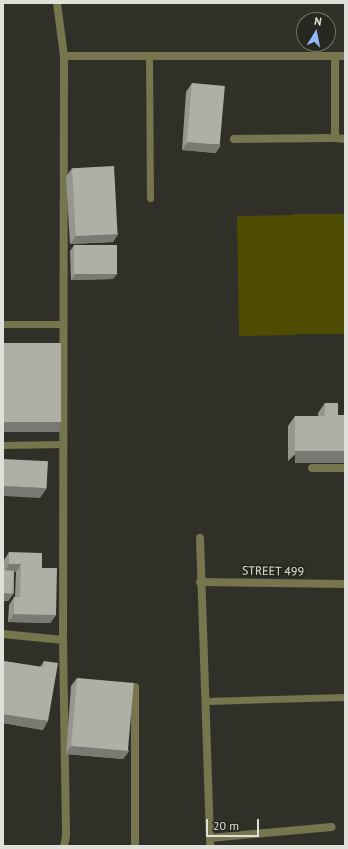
<!DOCTYPE html>
<html>
<head>
<meta charset="utf-8">
<style>
  body { margin:0 }
  #map { position:relative; width:348px; height:849px; overflow:hidden; background:#303028; font-family:"PT Sans",sans-serif }
  div>[style] { position:absolute }
  [style*='--x'] { left:calc(var(--x)*1px); top:calc(var(--y)*1px); width:calc(var(--w)*1px); rotate:calc(var(--a)*1deg) }
  .green>* { inset:0; background:#4d4c02; transform-origin:0 0 }
  .lane>* { height:7px; margin:-3.5px; padding:0 3.5px; transform-origin:3.5px; border-radius:3.5px; background:#75754e }
  .street>* { height:8px; margin:-4px; padding:0 4px; transform-origin:4px; border-radius:4px; background:#75754e }
  .wall>* { inset:0; background:#96968e }
  .shaded-wall>* { inset:0; background:#7a7a74; transform-origin:0 0 }
  .building>* { inset:0; background:#afafa5; transform-origin:0 0 }
  span { translate:-50% -50%; white-space:nowrap; text-align:center; line-height:1.15; -webkit-text-stroke:4px #26271f; paint-order:stroke }
  .street-label { font-size:12px; color:#dfe0da }
  .frame { position:absolute; inset:0; border:4px solid #dfe0da; pointer-events:none }
  .north { position:absolute; left:296px; top:12px; width:40px; height:40px; box-sizing:border-box; background:#26271f; border:1px solid #70716a; border-radius:50%; rotate:10deg; font-size:11px; font-weight:700; line-height:16px; text-align:center; color:#dfe0da }
  .north::after { content:''; display:block; margin:auto; width:14px; height:18px; background:#8eb9fc; clip-path:polygon(50% 0,100% 100%,50% 72%,0 100%) }
  .scale { position:absolute; left:206px; top:819px; width:53px; height:18px; box-sizing:border-box; border:2px solid #dfe0da; border-top:0; padding-left:5px; font-size:12px; line-height:14px; white-space:nowrap; color:#dfe0da; -webkit-text-stroke:3px #26271f; paint-order:stroke }
</style>
</head>
<body>
<div id="map">
  <div class="green">
    <div style="left:345px;top:214px;width:120px;height:51px;rotate:90deg"></div>
    <div style="left:294px;top:215px;width:120px;height:57px;rotate:89deg"></div>
  </div>
  <div class="lane">
    <div style="--x:149;--y:56;--w:142;--a:89.6"></div>
    <div style="--x:3;--y:324;--w:60;--a:0"></div>
    <div style="--x:3;--y:445;--w:60;--a:-1"></div>
    <div style="--x:207;--y:701;--w:138;--a:-1.7"></div>
  </div>
  <div class="street">
    <div style="--x:57;--y:3;--w:53;--a:82.5"></div>
    <div style="--x:64;--y:56;--w:584;--a:90.1"></div>
    <div style="--x:63;--y:640;--w:196;--a:89.1"></div>
    <div style="--x:66;--y:836;--w:10;--a:101"></div>
    <div style="--x:64;--y:56;--w:281;--a:0"></div>
    <div style="--x:335;--y:138;--w:10;--a:6"></div>
    <div style="--x:234;--y:139;--w:101;--a:-0.6"></div>
    <div style="--x:335;--y:138;--w:82;--a:-90"></div>
    <div style="--x:312;--y:468;--w:33;--a:0"></div>
    <div style="--x:200;--y:538;--w:308;--a:88.1"></div>
    <div style="--x:200;--y:582;--w:145;--a:0.8"></div>
    <div style="--x:3;--y:634;--w:60;--a:5.7"></div>
    <div style="--x:135;--y:687;--w:159;--a:90"></div>
    <div style="--x:210;--y:838;--w:122;--a:-5.2"></div>
  </div>
  <div class="wall">
    <div style="clip-path:polygon(192px 83px,216px 153px,182px 150px,186px 92px)"></div>
    <div style="clip-path:polygon(72px 168px,118px 234px,113px 242px,70px 244px,66px 177px)"></div>
    <div style="clip-path:polygon(74px 245px,113px 279px,71px 280px,70px 251px)"></div>
    <div style="clip-path:polygon(325px 403px,338px 415px,288px 461px,288px 426px,295px 416px,318px 416px,318px 413px)"></div>
    <div style="clip-path:polygon(9px 552px,42px 568px,56px 615px,50px 623px,8px 622px,9px 605px,14px 597px,15px 597px,16px 572px,14px 572px,14px 593px,8px 601px,3px 601px,3px 570px,4px 570px,4px 560px)"></div>
    <div style="clip-path:polygon(3px 661px,40px 667px,44px 661px,43px 730px,3px 723px)"></div>
    <div style="clip-path:polygon(77px 678px,129px 751px,123px 759px,66px 754px,71px 686px)"></div>
  </div>
  <div class="shaded-wall">
    <div style="clip-path:polygon(188px 142px,221px 145px,216px 153px,182px 150px)"></div>
    <div style="clip-path:polygon(118px 234px,113px 242px,70px 244px,76px 236px)"></div>
    <div style="clip-path:polygon(118px 273px,113px 279px,71px 280px,75px 274px)"></div>
    <div style="left:3px;top:422px;width:57px;height:10px"></div>
    <div style="left:295px;top:451px;width:50px;height:12px"></div>
    <div style="clip-path:polygon(3px 486px,47px 488px,40px 498px,3px 496px)"></div>
    <div style="clip-path:polygon(9px 564px,21px 564px,16px 572px,4px 572px)"></div>
    <div style="clip-path:polygon(3px 593px,14px 593px,8px 601px,3px 601px)"></div>
    <div style="clip-path:polygon(14px 614px,56px 615px,50px 623px,8px 622px)"></div>
    <div style="clip-path:polygon(3px 714px,48px 721px,43px 730px,3px 723px)"></div>
    <div style="clip-path:polygon(71px 746px,129px 751px,123px 759px,66px 754px)"></div>
  </div>
  <div class="building">
    <div style="left:192px;top:83px;width:33px;height:59px;rotate:5deg"></div>
    <div style="left:114px;top:166px;width:68px;height:42px;rotate:87deg"></div>
    <div style="left:74px;top:245px;width:43px;height:29px"></div>
    <div style="left:3px;top:343px;width:58px;height:79px"></div>
    <div style="clip-path:polygon(325px 403px,338px 403px,338px 415px,345px 415px,345px 451px,295px 451px,295px 416px,325px 416px)"></div>
    <div style="left:3px;top:459px;width:45px;height:27px;rotate:3deg"></div>
    <div style="clip-path:polygon(9px 552px,42px 553px,42px 568px,57px 568px,56px 615px,14px 614px,14px 597px,20px 597px,21px 564px,9px 564px)"></div>
    <div style="left:3px;top:570px;width:11px;height:23px;rotate:5deg"></div>
    <div style="clip-path:polygon(3px 661px,43px 667px,44px 661px,58px 663px,48px 721px,3px 714px)"></div>
    <div style="left:77px;top:678px;width:57px;height:68px;rotate:5deg"></div>
  </div>
  <div class="street-label">
    <span style="left:273px;top:571px;rotate:1deg">STREET 499</span>
  </div>
  <div class="frame"></div>
  <div class="north">N</div>
  <div class="scale">20 m</div>
</div>
</body>
</html>
